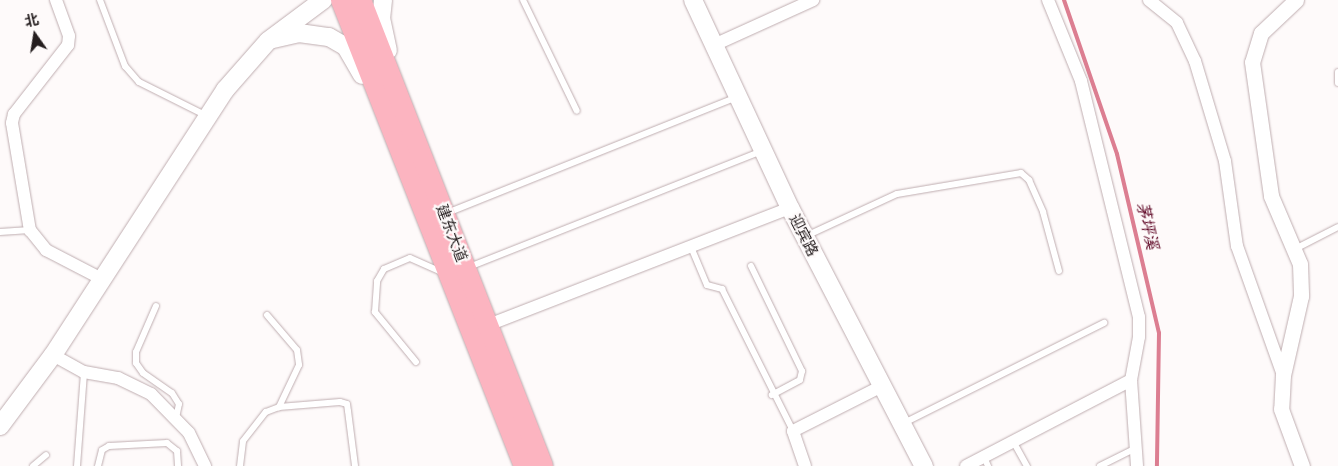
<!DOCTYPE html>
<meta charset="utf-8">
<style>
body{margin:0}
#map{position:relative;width:1338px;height:466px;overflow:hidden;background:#fefafa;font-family:Helvetica,"Noto Sans SC",sans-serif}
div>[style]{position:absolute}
.stream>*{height:4px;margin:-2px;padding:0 2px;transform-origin:2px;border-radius:2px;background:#dc7e91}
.roads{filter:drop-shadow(0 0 1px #bfadb0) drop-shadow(0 0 1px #bfadb0)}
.service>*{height:6px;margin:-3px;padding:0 3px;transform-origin:3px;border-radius:3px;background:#fff}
.minor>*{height:12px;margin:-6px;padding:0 6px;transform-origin:6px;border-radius:6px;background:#fff}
.tertiary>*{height:15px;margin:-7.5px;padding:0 7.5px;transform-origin:7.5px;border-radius:7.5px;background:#fff}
.secondary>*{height:18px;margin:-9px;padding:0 9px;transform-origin:9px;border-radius:9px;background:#fff}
.trunk>*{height:20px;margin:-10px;padding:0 10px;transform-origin:10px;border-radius:10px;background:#fcb4c0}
span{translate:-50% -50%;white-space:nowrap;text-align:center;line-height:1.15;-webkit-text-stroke:4.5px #fefafa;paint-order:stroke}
.street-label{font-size:15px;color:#251e1f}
.water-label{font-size:16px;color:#600927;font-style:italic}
.north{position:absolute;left:10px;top:10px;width:50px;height:50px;-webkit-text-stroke:4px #fefafa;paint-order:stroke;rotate:347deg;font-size:14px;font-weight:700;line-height:20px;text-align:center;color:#251e1f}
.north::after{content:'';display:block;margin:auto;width:18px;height:22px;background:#251e1f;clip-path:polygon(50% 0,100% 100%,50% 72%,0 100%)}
</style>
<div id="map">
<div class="stream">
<div style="left:1064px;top:0;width:163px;rotate:71deg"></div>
<div style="left:1117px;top:154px;width:184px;rotate:76.8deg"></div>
<div style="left:1159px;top:333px;width:133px;rotate:90.9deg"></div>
</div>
<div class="roads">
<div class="service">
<div style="left:100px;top:0;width:71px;rotate:69.3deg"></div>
<div style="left:125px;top:66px;width:21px;rotate:49deg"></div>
<div style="left:139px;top:82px;width:76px;rotate:26.6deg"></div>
<div style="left:523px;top:0;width:123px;rotate:64.1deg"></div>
<div style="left:1338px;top:72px;width:11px;rotate:90deg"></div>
<div style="left:447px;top:213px;width:312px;rotate:-21.8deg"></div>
<div style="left:0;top:232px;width:30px;rotate:-4deg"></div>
<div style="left:806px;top:236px;width:100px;rotate:-24.8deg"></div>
<div style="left:897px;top:194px;width:126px;rotate:-9.6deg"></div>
<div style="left:1021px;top:173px;width:11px;rotate:41deg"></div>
<div style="left:1029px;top:180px;width:35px;rotate:66deg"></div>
<div style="left:1043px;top:212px;width:61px;rotate:74.8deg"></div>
<div style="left:691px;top:247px;width:41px;rotate:67.2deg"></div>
<div style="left:707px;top:285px;width:16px;rotate:15deg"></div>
<div style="left:722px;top:289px;width:159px;rotate:63.4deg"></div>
<div style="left:1295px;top:249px;width:48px;rotate:-27.1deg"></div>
<div style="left:751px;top:266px;width:117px;rotate:64.1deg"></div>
<div style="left:802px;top:371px;width:9px;rotate:103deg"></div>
<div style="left:800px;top:380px;width:32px;rotate:152deg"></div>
<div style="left:469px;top:267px;width:315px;rotate:-21.6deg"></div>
<div style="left:156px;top:306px;width:50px;rotate:113.5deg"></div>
<div style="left:136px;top:352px;width:11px;rotate:90deg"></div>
<div style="left:136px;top:363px;width:12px;rotate:55deg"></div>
<div style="left:143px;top:373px;width:35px;rotate:35deg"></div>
<div style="left:172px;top:393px;width:13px;rotate:58deg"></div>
<div style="left:179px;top:404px;width:14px;rotate:102deg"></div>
<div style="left:267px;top:315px;width:46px;rotate:49.4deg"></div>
<div style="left:297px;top:350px;width:15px;rotate:82deg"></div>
<div style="left:299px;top:365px;width:47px;rotate:115.5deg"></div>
<div style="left:416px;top:362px;width:65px;rotate:-129.4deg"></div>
<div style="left:375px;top:312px;width:31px;rotate:-86deg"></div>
<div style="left:377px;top:281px;width:14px;rotate:-60deg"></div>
<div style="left:384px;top:269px;width:28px;rotate:-23deg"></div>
<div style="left:410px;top:258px;width:37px;rotate:24deg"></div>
<div style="left:904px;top:423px;width:224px;rotate:-26.6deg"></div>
<div style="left:1013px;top:441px;width:29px;rotate:61deg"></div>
<div style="left:984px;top:457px;width:10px;rotate:66deg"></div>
<div style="left:33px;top:466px;width:17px;rotate:-40deg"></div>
<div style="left:77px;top:466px;width:94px;rotate:-85.7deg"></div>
<div style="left:98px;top:466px;width:16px;rotate:-76deg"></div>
<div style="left:102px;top:450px;width:8px;rotate:-30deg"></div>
<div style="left:109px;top:446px;width:58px;rotate:-3deg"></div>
<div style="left:167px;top:443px;width:13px;rotate:39deg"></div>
<div style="left:177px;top:451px;width:15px;rotate:86deg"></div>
<div style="left:240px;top:466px;width:25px;rotate:-83deg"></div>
<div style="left:243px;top:441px;width:37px;rotate:-52deg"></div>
<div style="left:266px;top:412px;width:14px;rotate:-21deg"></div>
<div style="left:279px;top:407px;width:61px;rotate:-4.7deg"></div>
<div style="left:340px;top:402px;width:7px;rotate:16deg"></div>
<div style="left:347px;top:404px;width:7px;rotate:82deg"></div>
<div style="left:348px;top:411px;width:55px;rotate:82.7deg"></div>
<div style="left:1100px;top:466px;width:40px;rotate:-26.6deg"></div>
</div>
<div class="minor">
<div style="left:56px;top:0;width:38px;rotate:70deg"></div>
<div style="left:69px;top:36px;width:9px;rotate:96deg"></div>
<div style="left:68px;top:45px;width:88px;rotate:128deg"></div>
<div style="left:14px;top:114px;width:9px;rotate:103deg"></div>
<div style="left:12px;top:123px;width:109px;rotate:80.5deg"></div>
<div style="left:30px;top:230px;width:26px;rotate:51deg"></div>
<div style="left:46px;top:250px;width:63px;rotate:27.4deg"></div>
<div style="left:1048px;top:0;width:87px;rotate:67.8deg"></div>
<div style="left:1081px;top:81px;width:243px;rotate:76.2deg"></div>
<div style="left:1139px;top:317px;width:20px;rotate:90deg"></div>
<div style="left:1139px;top:337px;width:44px;rotate:100.5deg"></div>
<div style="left:1131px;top:380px;width:86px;rotate:86deg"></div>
<div style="left:1149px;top:0;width:36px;rotate:39deg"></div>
<div style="left:1177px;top:23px;width:42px;rotate:64.7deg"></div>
<div style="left:1195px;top:61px;width:104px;rotate:73.3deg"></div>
<div style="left:1225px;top:161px;width:86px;rotate:82deg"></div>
<div style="left:1237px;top:246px;width:137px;rotate:70.4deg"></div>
<div style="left:714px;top:45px;width:109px;rotate:-24.4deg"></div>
<div style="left:483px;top:327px;width:329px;rotate:-21.2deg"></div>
<div style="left:53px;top:355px;width:35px;rotate:29deg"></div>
<div style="left:84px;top:372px;width:35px;rotate:10deg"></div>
<div style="left:118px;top:378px;width:37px;rotate:26deg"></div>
<div style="left:151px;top:394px;width:54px;rotate:45.7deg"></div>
<div style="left:189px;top:433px;width:37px;rotate:64deg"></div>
<div style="left:805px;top:466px;width:37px;rotate:-109deg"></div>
<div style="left:793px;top:431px;width:100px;rotate:-26.8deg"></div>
<div style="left:966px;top:466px;width:186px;rotate:-27.5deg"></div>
</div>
<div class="tertiary">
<div style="left:1296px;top:0;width:48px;rotate:136.7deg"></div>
<div style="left:1261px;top:33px;width:30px;rotate:107deg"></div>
<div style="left:1252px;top:62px;width:135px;rotate:81.9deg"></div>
<div style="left:1271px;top:196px;width:74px;rotate:66.9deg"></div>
<div style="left:1300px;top:264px;width:32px;rotate:88deg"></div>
<div style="left:1301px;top:296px;width:81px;rotate:102.8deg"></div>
<div style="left:1283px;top:375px;width:34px;rotate:93deg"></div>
<div style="left:1281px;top:409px;width:61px;rotate:69.8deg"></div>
</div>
<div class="secondary">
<div style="left:383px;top:0;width:18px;rotate:96deg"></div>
<div style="left:381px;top:18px;width:33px;rotate:78deg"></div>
<div style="left:693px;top:0;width:230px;rotate:65deg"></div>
<div style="left:790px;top:208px;width:291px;rotate:62.6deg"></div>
<div style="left:273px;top:39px;width:27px;rotate:-13deg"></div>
<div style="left:299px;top:33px;width:30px;rotate:8deg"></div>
<div style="left:329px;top:37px;width:20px;rotate:30deg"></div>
<div style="left:346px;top:47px;width:32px;rotate:60deg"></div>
<div style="left:0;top:426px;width:89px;rotate:-53.3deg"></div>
<div style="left:53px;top:355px;width:316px;rotate:-57deg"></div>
<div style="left:225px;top:90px;width:65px;rotate:-48.7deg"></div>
<div style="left:268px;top:41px;width:69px;rotate:-36.7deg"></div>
</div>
<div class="trunk">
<div style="left:341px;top:0;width:501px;rotate:68.56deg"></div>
<div style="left:361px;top:0;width:500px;rotate:68.67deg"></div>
</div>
</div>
<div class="street-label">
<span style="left:452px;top:233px;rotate:69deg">建东大道</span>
<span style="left:804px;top:235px;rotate:63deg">迎宾路</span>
</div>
<div class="water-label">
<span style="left:1147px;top:226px;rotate:77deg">茅坪溪</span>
</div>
<div class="north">北</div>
</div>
